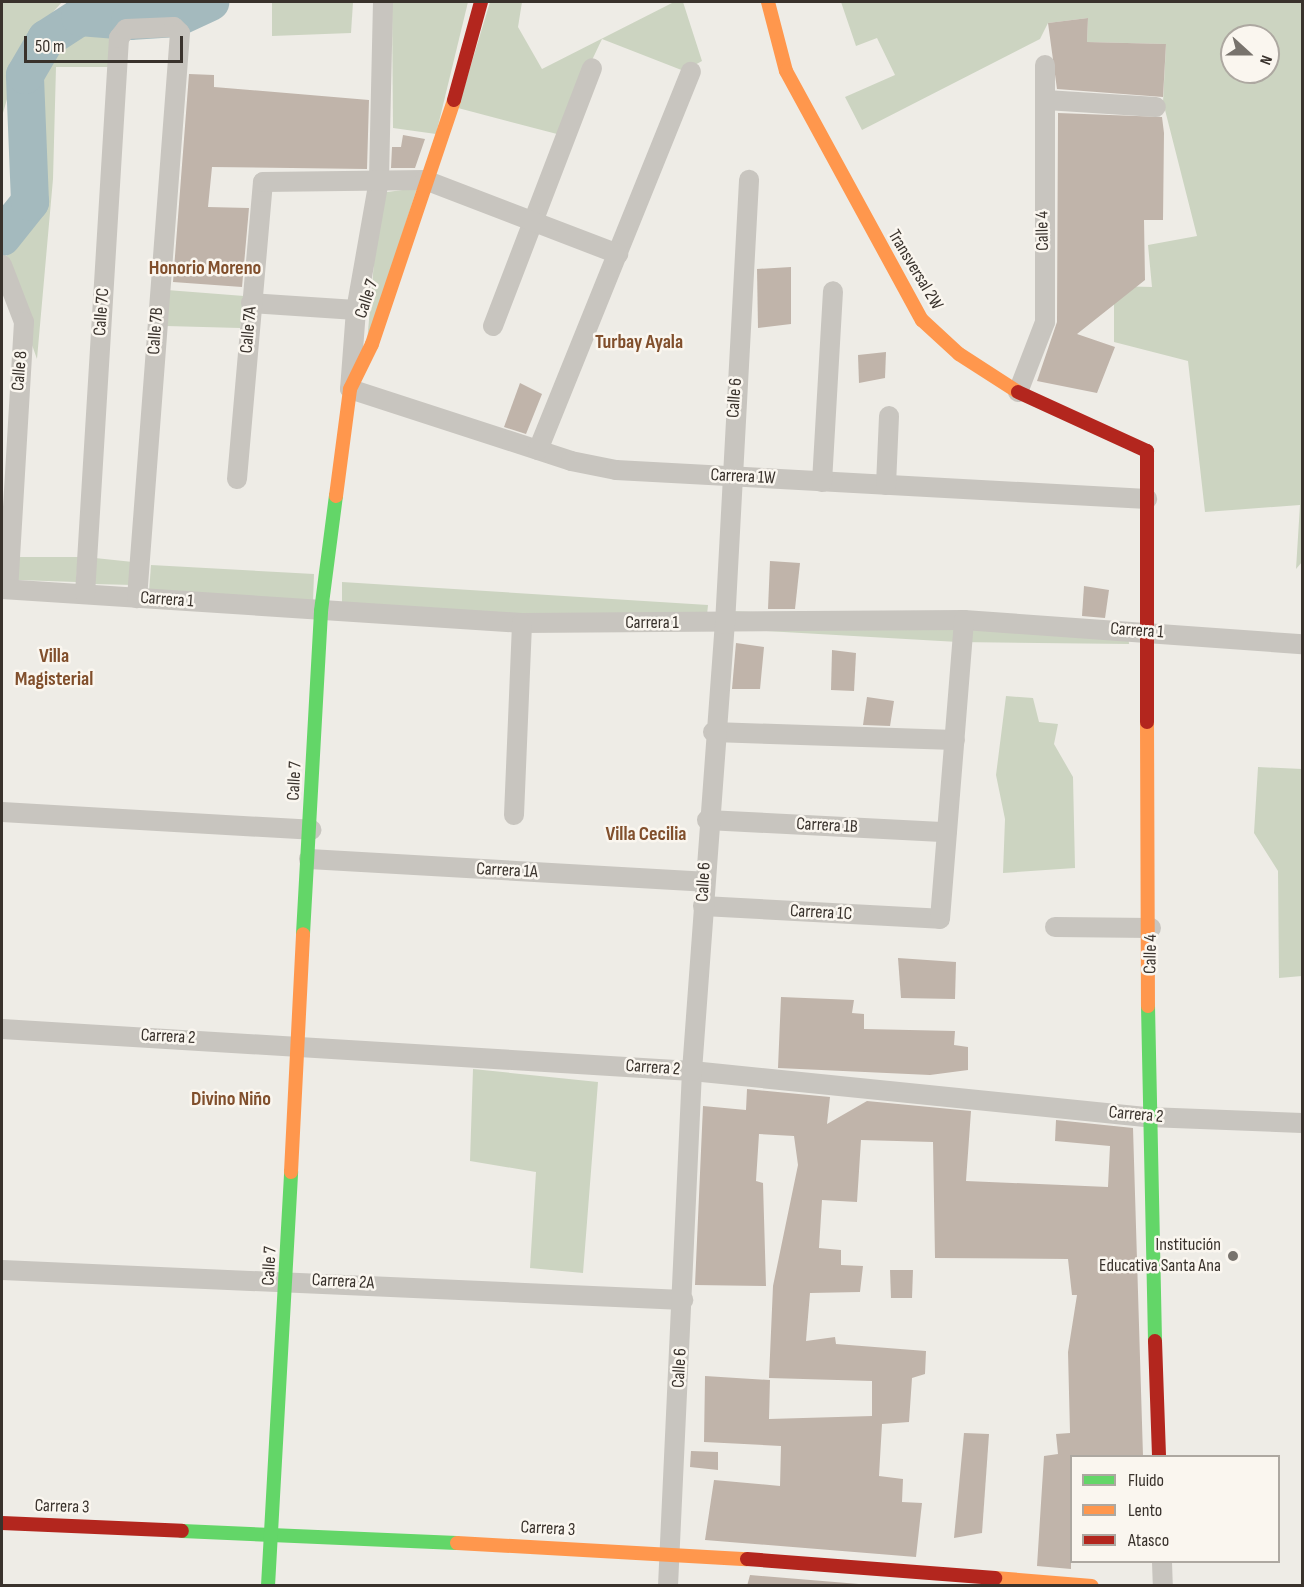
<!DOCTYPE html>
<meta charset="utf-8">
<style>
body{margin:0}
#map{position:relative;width:1304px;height:1587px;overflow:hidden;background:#eeece6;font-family:"Sofia Sans Condensed",sans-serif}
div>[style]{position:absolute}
.green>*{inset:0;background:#ccd4c1}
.river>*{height:38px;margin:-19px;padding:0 19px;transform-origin:19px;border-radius:19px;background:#a4babe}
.building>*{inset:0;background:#c0b4aa}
.street>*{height:20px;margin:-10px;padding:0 10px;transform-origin:10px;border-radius:10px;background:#c8c5bf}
.fast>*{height:14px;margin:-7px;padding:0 7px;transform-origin:7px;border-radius:7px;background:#63d668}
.slow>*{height:14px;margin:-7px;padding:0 7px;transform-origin:7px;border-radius:7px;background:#ff974d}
.jam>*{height:14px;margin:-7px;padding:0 7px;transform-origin:7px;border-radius:7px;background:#b3261e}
.dots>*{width:16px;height:16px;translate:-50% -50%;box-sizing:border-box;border:3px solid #faf6ef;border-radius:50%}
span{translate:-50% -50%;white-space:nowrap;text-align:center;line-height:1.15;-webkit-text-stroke:5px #faf6ef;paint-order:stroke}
.street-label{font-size:18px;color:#39322c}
.poi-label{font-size:18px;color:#39322c}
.right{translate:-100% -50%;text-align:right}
.neighbourhood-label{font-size:20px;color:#814f2c;font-weight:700}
.frame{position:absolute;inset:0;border:3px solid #39322c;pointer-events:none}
.legend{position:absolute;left:1070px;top:1455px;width:210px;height:108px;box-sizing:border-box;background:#faf6ef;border:2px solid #ada8a1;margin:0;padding:8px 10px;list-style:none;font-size:18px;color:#39322c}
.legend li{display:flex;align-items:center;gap:12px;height:30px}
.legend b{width:30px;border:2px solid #ada8a1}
.north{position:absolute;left:1220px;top:24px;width:60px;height:60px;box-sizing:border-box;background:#faf6ef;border:2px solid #ada8a1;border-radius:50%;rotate:111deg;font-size:16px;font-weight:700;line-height:24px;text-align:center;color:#39322c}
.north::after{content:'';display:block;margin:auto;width:21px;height:27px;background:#78736d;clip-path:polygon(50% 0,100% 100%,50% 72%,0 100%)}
.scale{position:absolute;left:24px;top:36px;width:159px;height:27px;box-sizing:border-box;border:3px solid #39322c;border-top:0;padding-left:8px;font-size:18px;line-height:21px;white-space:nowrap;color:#39322c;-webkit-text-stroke:4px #faf6ef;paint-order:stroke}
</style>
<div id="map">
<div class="green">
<div style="clip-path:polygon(2px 2px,62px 2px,22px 47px,3px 113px,2px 187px)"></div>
<div style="clip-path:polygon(272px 2px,353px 2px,351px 33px,272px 36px)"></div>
<div style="clip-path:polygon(392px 2px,468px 2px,436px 134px,393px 128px)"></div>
<div style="clip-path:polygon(490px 2px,522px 2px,518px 27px,542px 69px,674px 2px,683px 2px,702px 61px,684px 71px,602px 39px,557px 134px,458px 108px)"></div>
<div style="clip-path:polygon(evenodd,841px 2px,1302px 2px,1302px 562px,1296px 569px,1300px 505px,1205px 512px,1188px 361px,1114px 342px,1114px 286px,1152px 287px,1148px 245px,1197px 236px,1163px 102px,1166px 44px,1087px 42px,1088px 18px,1048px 23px,1040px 39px,862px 130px,845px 97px,895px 75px,877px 38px,856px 46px,841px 2px,1232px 36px,1268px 36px,1268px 72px,1232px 72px,1232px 36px)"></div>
<div style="clip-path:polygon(81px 23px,119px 31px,112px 67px,56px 67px,53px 179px,37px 359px,2px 261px,26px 233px,38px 204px,41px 170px,31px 95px,37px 68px,50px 48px)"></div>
<div style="clip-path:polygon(417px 188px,367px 343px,380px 193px)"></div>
<div style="clip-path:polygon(167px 290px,244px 296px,240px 328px,166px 326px)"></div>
<div style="clip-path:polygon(18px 557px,78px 557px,76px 582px,18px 580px)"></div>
<div style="clip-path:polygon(95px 558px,133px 562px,133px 585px,93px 584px)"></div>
<div style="clip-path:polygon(151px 565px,314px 574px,313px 601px,149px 592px)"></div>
<div style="clip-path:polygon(342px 582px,708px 605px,706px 625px,342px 604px)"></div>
<div style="clip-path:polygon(732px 611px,1128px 631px,1129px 644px,958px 642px,729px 629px)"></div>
<div style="clip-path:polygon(1006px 696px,1033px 698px,1039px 722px,1058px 724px,1054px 744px,1073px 777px,1075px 868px,1003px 873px,1005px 819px,996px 775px)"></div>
<div style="clip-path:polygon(1258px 767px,1302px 769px,1302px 976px,1279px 978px,1278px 871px,1254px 833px)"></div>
<div style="clip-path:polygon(473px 1069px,598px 1082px,583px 1273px,530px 1268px,536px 1172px,470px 1161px)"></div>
</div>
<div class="river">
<div style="left:2px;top:237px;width:45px;rotate:-51.3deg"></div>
<div style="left:30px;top:202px;width:127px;rotate:-92.3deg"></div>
<div style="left:25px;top:75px;width:42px;rotate:-59.7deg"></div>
<div style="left:46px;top:39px;width:40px;rotate:-32.9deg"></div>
<div style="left:80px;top:17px;width:50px;rotate:4.6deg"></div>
<div style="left:130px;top:21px;width:46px;rotate:-3.7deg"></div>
<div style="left:176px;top:18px;width:38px;rotate:-25deg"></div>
</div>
<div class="building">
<div style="clip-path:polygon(1088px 18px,1087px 42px,1166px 44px,1163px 97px,1057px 89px,1048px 23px)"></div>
<div style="clip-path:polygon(189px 74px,214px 75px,214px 87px,369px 100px,367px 169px,212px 167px,208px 207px,249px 208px,242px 287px,173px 282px)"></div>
<div style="clip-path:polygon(1058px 113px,1162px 117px,1164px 133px,1163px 220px,1144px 220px,1145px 280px,1077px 334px,1115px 347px,1097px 393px,1037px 381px,1057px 322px)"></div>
<div style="clip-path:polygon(403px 135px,425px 139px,415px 168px,391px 168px,392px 147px,401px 147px)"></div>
<div style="clip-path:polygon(791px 267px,791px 324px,758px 328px,757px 269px)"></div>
<div style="clip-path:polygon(886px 352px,885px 378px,859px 383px,858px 355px)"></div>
<div style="clip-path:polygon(520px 383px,542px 394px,526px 434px,504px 427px)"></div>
<div style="clip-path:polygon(770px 561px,800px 563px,795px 609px,768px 609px)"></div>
<div style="clip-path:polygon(1084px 586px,1109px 590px,1105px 618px,1082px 616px)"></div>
<div style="clip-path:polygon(736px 643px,764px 647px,760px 689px,732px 689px)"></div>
<div style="clip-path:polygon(832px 650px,856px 653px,854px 691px,831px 690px)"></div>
<div style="clip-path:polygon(867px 697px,894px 701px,890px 726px,863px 725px)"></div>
<div style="clip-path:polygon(898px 958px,956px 962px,955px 999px,901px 998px)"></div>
<div style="clip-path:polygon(781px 997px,854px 1000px,852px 1013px,864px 1014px,864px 1029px,955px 1031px,954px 1045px,968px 1047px,968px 1070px,930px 1075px,778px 1068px)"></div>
<div style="clip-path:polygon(747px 1089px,830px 1097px,827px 1124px,867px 1101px,971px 1111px,966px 1181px,1108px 1187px,1110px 1146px,1055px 1141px,1056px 1120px,1133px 1128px,1143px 1456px,1071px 1456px,1071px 1569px,1037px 1566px,1044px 1456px,1058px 1454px,1056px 1434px,1070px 1433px,1068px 1352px,1077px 1295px,1072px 1295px,1068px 1259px,935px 1258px,933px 1142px,861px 1140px,857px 1202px,822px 1200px,819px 1248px,841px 1250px,841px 1265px,863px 1266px,860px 1292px,810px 1293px,806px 1341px,835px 1337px,836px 1344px,926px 1351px,925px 1374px,912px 1378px,909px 1422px,882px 1424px,879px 1476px,903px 1479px,902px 1502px,922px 1503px,916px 1557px,705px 1540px,714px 1480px,780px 1486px,781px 1446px,704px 1442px,705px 1376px,770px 1380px,769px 1419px,872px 1416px,872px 1381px,769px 1378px,773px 1286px,798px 1165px,794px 1136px,759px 1134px,756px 1181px,763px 1183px,766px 1286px,695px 1285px,703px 1106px,746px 1110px)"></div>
<div style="clip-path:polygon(890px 1270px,913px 1270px,912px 1298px,891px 1298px)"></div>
<div style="clip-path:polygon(964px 1433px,989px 1434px,982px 1533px,954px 1538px)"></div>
<div style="clip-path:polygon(691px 1451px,718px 1452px,718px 1470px,690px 1467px)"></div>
<div style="clip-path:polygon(750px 1575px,883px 1586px,747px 1586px)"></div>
</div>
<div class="street">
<div style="left:383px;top:2px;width:178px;rotate:91.3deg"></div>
<div style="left:379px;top:180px;width:132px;rotate:100deg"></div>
<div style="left:356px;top:310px;width:79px;rotate:94.3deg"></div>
<div style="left:350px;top:389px;width:232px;rotate:18deg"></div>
<div style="left:571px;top:461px;width:46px;rotate:11.3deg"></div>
<div style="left:616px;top:470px;width:532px;rotate:3.13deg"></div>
<div style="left:1046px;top:100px;width:110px;rotate:3.6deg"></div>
<div style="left:2px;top:265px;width:61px;rotate:68.9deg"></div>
<div style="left:24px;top:322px;width:267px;rotate:93.4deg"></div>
<div style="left:251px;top:303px;width:105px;rotate:3.8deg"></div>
<div style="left:493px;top:326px;width:276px;rotate:-69deg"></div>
<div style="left:1018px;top:392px;width:75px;rotate:-68.9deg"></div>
<div style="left:1045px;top:322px;width:257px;rotate:-90deg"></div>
<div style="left:538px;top:450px;width:408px;rotate:-68deg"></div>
<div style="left:237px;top:479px;width:298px;rotate:-85deg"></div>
<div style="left:263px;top:182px;width:162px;rotate:-0.7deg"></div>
<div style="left:425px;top:180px;width:207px;rotate:21deg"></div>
<div style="left:822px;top:482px;width:191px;rotate:-86.7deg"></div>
<div style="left:886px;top:485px;width:69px;rotate:-87.5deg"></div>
<div style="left:2px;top:589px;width:521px;rotate:3.74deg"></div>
<div style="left:522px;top:623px;width:442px;rotate:-0.4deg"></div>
<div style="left:964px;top:620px;width:339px;rotate:4.1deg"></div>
<div style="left:85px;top:594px;width:557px;rotate:-86.5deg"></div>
<div style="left:119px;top:38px;width:11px;rotate:-52deg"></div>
<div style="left:126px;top:29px;width:48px;rotate:-2.4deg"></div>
<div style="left:174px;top:27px;width:8px;rotate:45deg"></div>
<div style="left:180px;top:33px;width:567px;rotate:94.35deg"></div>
<div style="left:713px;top:732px;width:242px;rotate:1.9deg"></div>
<div style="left:2px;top:812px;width:310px;rotate:3.3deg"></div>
<div style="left:514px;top:815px;width:192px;rotate:-87.6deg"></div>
<div style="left:707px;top:820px;width:240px;rotate:2.9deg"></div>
<div style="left:309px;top:859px;width:396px;rotate:3.3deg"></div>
<div style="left:703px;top:906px;width:237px;rotate:3.1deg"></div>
<div style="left:940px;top:919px;width:300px;rotate:-85.4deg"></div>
<div style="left:1055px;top:927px;width:96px;rotate:0.6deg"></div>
<div style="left:2px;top:1029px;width:691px;rotate:3.48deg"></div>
<div style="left:692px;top:1071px;width:458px;rotate:5.8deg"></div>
<div style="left:1148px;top:1117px;width:154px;rotate:2.2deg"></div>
<div style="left:2px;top:1270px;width:682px;rotate:2.52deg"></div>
<div style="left:1162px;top:1562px;width:24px;rotate:88deg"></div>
<div style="left:668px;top:1586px;width:516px;rotate:-87.33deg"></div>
<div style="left:692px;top:1071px;width:448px;rotate:-85.8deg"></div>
<div style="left:725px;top:624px;width:445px;rotate:-86.9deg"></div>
</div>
<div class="fast">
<div style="left:303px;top:934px;width:324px;rotate:-86.8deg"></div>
<div style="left:321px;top:611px;width:116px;rotate:-82.6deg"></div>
<div style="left:1148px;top:1006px;width:335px;rotate:88.8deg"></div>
<div style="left:182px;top:1531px;width:275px;rotate:2.5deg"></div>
<div style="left:268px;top:1586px;width:415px;rotate:-86.8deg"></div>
</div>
<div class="slow">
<div style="left:768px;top:2px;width:71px;rotate:75.4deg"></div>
<div style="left:786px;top:71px;width:284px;rotate:61.4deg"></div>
<div style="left:922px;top:320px;width:50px;rotate:42.6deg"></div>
<div style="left:959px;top:354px;width:70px;rotate:32.8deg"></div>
<div style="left:336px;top:496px;width:108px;rotate:-82.5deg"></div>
<div style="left:350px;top:389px;width:50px;rotate:-63.9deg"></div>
<div style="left:372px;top:344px;width:257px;rotate:-71.4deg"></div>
<div style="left:1147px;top:722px;width:284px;rotate:89.8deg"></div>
<div style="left:291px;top:1172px;width:238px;rotate:-87.1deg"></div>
<div style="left:457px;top:1543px;width:290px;rotate:3.2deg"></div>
<div style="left:995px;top:1578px;width:97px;rotate:4.7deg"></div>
</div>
<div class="jam">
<div style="left:454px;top:100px;width:102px;rotate:-74.6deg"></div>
<div style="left:1018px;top:392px;width:142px;rotate:24.6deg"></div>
<div style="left:1147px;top:451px;width:271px;rotate:90deg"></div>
<div style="left:1155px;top:1341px;width:115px;rotate:88deg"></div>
<div style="left:2px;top:1523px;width:180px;rotate:2.5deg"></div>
<div style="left:747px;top:1559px;width:249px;rotate:4.4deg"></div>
</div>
<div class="dots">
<div style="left:1233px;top:1256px;background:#78736d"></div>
</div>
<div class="street-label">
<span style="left:1043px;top:231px;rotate:-91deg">Calle 4</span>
<span style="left:915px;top:270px;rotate:59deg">Transversal 2W</span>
<span style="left:367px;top:299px;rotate:-72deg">Calle 7</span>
<span style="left:102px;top:312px;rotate:-86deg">Calle 7C</span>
<span style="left:249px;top:330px;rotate:-85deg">Calle 7A</span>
<span style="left:156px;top:331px;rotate:-86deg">Calle 7B</span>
<span style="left:20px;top:371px;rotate:-85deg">Calle 8</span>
<span style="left:735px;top:398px;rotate:-86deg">Calle 6</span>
<span style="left:743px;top:477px;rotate:3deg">Carrera 1W</span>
<span style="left:167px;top:600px;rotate:4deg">Carrera 1</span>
<span style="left:652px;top:623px">Carrera 1</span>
<span style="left:1137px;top:631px;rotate:4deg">Carrera 1</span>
<span style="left:295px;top:781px;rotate:-87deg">Calle 7</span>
<span style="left:827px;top:826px;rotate:3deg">Carrera 1B</span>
<span style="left:507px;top:871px;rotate:3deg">Carrera 1A</span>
<span style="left:704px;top:882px;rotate:-87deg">Calle 6</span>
<span style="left:821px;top:913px;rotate:3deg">Carrera 1C</span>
<span style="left:1151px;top:954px;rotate:-89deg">Calle 4</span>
<span style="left:168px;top:1037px;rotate:3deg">Carrera 2</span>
<span style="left:653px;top:1068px;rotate:4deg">Carrera 2</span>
<span style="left:1136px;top:1115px;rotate:5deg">Carrera 2</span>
<span style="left:270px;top:1266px;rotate:-87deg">Calle 7</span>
<span style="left:343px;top:1282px;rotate:3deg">Carrera 2A</span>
<span style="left:680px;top:1368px;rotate:-87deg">Calle 6</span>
<span style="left:62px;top:1507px;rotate:2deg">Carrera 3</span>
<span style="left:548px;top:1529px;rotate:3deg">Carrera 3</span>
</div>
<div class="poi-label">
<span class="right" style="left:1221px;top:1256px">Institución<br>Educativa Santa Ana</span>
</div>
<div class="neighbourhood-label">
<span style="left:205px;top:268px">Honorio Moreno</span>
<span style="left:639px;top:342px">Turbay Ayala</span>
<span style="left:54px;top:668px">Villa<br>Magisterial</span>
<span style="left:646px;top:834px">Villa Cecilia</span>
<span style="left:231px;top:1099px">Divino Niño</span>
</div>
<div class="frame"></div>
<ul class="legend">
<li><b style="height:8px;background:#63d668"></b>Fluido</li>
<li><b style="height:8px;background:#ff974d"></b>Lento</li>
<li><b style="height:8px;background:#b3261e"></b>Atasco</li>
</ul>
<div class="north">N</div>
<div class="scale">50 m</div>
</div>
